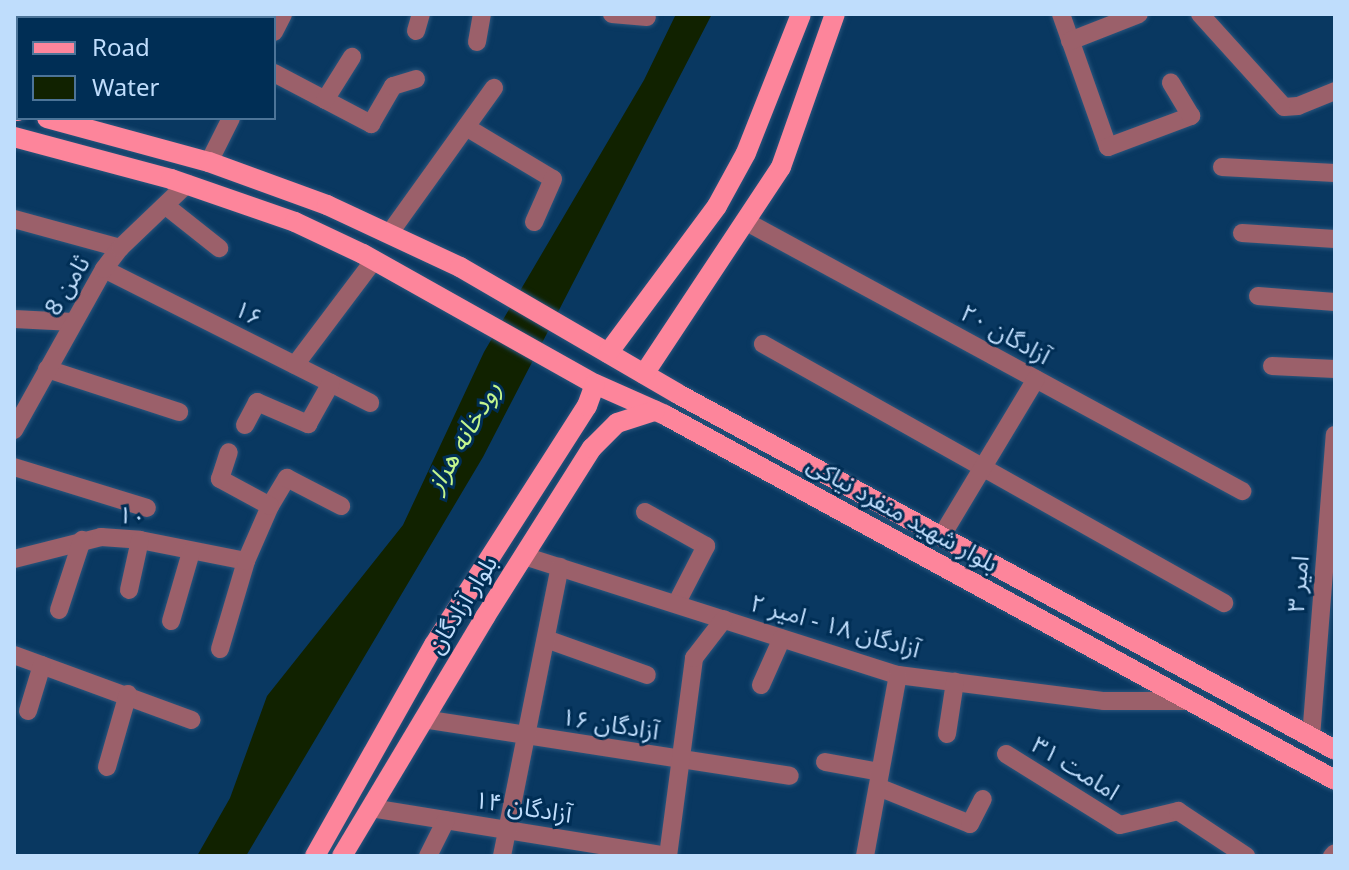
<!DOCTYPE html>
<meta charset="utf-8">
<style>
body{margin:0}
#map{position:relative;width:1349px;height:870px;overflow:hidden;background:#093861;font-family:Georgia,"Noto Sans Arabic",serif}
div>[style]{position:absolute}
.water>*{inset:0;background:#120}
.roads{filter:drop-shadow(0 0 2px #2a567d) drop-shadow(0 0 2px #2a567d)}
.minor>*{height:18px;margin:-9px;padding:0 9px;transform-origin:9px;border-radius:9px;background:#9b606a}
.major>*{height:20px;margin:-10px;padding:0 10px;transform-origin:10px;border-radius:10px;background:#fd859b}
span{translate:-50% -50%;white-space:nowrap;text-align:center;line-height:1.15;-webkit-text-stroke:6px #002e55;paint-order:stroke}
.street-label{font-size:24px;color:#bfddfc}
.water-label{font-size:26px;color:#c3f58d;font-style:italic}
.frame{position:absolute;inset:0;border:16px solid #bfddfc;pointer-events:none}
.legend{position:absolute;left:16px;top:16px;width:260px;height:104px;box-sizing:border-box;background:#002e55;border:2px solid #4c7498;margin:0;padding:10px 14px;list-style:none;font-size:24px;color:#bfddfc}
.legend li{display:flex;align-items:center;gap:16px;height:40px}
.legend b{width:40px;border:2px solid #4c7498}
</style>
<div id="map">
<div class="water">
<div style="clip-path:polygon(676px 14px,712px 14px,483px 457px,246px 856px,197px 856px,230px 798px,267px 696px,403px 525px,484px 352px,644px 80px)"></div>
</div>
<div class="roads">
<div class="minor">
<div style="left:186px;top:14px;width:29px;rotate:8deg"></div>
<div style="left:612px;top:14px;width:35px;rotate:5deg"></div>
<div style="left:1061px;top:14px;width:141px;rotate:70.5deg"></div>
<div style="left:1108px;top:147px;width:89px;rotate:-20.5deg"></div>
<div style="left:1191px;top:116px;width:39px;rotate:-121deg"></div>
<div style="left:1200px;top:14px;width:125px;rotate:47.9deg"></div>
<div style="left:1284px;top:107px;width:14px;rotate:-4deg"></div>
<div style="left:1298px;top:106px;width:40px;rotate:-22deg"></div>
<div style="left:416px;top:31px;width:18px;rotate:-74deg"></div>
<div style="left:274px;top:32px;width:20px;rotate:-63deg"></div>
<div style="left:1070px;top:41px;width:74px;rotate:-21.4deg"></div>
<div style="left:477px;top:42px;width:28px;rotate:-80deg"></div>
<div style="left:274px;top:73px;width:110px;rotate:27.7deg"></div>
<div style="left:371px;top:124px;width:44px;rotate:-59.9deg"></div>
<div style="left:393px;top:86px;width:24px;rotate:-17deg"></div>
<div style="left:325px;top:100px;width:51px;rotate:-57.9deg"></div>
<div style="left:466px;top:127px;width:101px;rotate:30.9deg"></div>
<div style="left:553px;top:179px;width:47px;rotate:113.8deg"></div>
<div style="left:209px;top:162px;width:49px;rotate:-63.4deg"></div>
<div style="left:1222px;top:167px;width:113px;rotate:3deg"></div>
<div style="left:166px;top:206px;width:68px;rotate:38.4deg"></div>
<div style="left:14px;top:219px;width:110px;rotate:15.3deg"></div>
<div style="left:745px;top:221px;width:566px;rotate:28.51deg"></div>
<div style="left:1242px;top:233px;width:93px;rotate:3.7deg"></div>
<div style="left:389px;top:234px;width:180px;rotate:-54.3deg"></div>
<div style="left:104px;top:269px;width:298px;rotate:26.7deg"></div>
<div style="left:1258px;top:296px;width:77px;rotate:4.5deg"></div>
<div style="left:14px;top:319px;width:59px;rotate:2.9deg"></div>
<div style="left:763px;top:344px;width:529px;rotate:29.33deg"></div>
<div style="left:295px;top:365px;width:131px;rotate:-53deg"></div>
<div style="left:1272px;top:366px;width:63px;rotate:2.7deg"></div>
<div style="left:47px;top:369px;width:139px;rotate:18deg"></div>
<div style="left:245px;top:425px;width:26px;rotate:-62deg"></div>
<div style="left:257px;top:402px;width:56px;rotate:23.3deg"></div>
<div style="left:308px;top:424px;width:47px;rotate:-60.7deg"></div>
<div style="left:14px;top:430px;width:184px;rotate:-60.8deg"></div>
<div style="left:104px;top:269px;width:26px;rotate:-53deg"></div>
<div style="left:120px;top:248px;width:93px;rotate:-43.7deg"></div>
<div style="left:14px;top:467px;width:139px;rotate:17.1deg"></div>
<div style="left:270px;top:506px;width:33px;rotate:-59deg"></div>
<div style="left:287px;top:478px;width:61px;rotate:27.4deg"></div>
<div style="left:645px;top:512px;width:70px;rotate:29.1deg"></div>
<div style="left:706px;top:546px;width:65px;rotate:117.3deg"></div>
<div style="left:941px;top:537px;width:184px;rotate:-59deg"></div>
<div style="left:524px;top:556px;width:392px;rotate:17.7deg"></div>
<div style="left:898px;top:675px;width:208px;rotate:7.2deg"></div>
<div style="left:1104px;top:701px;width:87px"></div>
<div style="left:14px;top:559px;width:90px;rotate:-14.2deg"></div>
<div style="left:101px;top:537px;width:39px;rotate:4deg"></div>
<div style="left:140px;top:540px;width:108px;rotate:11.2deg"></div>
<div style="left:129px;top:590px;width:51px;rotate:-77.6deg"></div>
<div style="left:59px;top:610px;width:74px;rotate:-71.8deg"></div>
<div style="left:171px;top:621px;width:72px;rotate:-73.8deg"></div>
<div style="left:546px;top:639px;width:107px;rotate:19.6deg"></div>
<div style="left:220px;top:649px;width:92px;rotate:-73.5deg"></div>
<div style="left:246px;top:561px;width:60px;rotate:-66.4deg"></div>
<div style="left:270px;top:506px;width:57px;rotate:-151.6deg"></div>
<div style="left:220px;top:479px;width:28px;rotate:-72deg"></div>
<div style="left:14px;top:655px;width:189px;rotate:20.1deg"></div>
<div style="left:761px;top:685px;width:51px;rotate:-65.9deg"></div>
<div style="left:28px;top:711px;width:48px;rotate:-73.1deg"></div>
<div style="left:423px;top:719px;width:371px;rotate:8.8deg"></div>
<div style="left:947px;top:734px;width:53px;rotate:-81.3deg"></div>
<div style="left:1311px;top:737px;width:303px;rotate:-85.5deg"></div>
<div style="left:1006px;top:754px;width:134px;rotate:31.9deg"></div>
<div style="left:1120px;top:825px;width:60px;rotate:-13.6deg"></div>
<div style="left:1178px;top:811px;width:82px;rotate:33.5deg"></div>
<div style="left:825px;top:762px;width:56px;rotate:10.3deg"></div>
<div style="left:107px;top:767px;width:76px;rotate:-74deg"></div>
<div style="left:878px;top:787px;width:99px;rotate:21.9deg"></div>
<div style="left:970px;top:824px;width:28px;rotate:-63deg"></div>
<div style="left:371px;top:808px;width:300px;rotate:9.2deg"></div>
<div style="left:428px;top:856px;width:40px;rotate:-63.4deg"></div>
<div style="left:502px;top:856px;width:295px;rotate:-78.7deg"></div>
<div style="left:668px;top:856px;width:200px;rotate:-82.5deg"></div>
<div style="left:694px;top:658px;width:49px;rotate:-52.4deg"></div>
<div style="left:865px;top:856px;width:184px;rotate:-79.7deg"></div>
<div style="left:1332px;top:856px;width:4px;rotate:-45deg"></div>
</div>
<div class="major">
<div style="left:14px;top:110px;width:4px;rotate:14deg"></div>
<div style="left:47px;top:118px;width:168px;rotate:15.2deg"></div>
<div style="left:209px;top:162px;width:126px;rotate:20deg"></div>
<div style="left:327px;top:205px;width:147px;rotate:25deg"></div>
<div style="left:460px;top:267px;width:252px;rotate:30.2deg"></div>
<div style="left:678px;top:394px;width:747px;rotate:28.45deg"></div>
<div style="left:14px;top:137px;width:163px;rotate:15deg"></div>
<div style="left:171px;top:179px;width:131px;rotate:19.1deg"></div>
<div style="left:295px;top:222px;width:75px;rotate:25.2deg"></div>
<div style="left:363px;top:254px;width:266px;rotate:29.3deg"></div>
<div style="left:595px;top:384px;width:77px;rotate:23.9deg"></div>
<div style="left:665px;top:415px;width:763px;rotate:28.58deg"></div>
<div style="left:608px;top:353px;width:183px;rotate:-53.4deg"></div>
<div style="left:717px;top:206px;width:60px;rotate:-61.3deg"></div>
<div style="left:746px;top:153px;width:149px;rotate:-68.4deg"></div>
<div style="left:644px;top:374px;width:248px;rotate:-56.5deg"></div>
<div style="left:781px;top:167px;width:162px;rotate:-70.6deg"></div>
<div style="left:315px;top:856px;width:242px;rotate:-60.6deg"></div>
<div style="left:434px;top:645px;width:284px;rotate:-57.4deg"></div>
<div style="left:587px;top:406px;width:23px;rotate:-70deg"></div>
<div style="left:342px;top:856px;width:279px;rotate:-59.1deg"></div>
<div style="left:485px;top:617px;width:200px;rotate:-57.7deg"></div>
<div style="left:592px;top:448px;width:35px;rotate:-45deg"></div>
<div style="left:617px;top:423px;width:40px;rotate:-18deg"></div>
</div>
</div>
<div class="street-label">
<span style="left:68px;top:286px;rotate:-59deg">ثامن 8</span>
<span style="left:248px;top:314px;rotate:27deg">۱۶</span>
<span style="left:1005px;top:335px;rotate:29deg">آزادگان ۲۰</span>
<span style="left:902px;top:515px;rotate:29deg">بلوار شهید منفرد نیاکی</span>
<span style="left:132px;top:517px;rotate:7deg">۱۰</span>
<span style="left:1299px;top:584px;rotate:-85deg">امیر ۳</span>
<span style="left:463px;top:605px;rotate:-58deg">بلوار آزادگان</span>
<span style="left:835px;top:627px;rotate:16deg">آزادگان ۱۸ - امیر ۲</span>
<span style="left:610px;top:725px;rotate:9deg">آزادگان ۱۶</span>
<span style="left:1075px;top:769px;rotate:32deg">امامت ۳۱</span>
<span style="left:523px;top:808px;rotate:9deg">آزادگان ۱۴</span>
</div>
<div class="water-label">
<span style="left:464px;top:437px;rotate:-60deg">رودخانه هراز</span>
</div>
<div class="frame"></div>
<ul class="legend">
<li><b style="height:10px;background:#fd859b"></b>Road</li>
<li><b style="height:22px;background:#120"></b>Water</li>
</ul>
</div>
